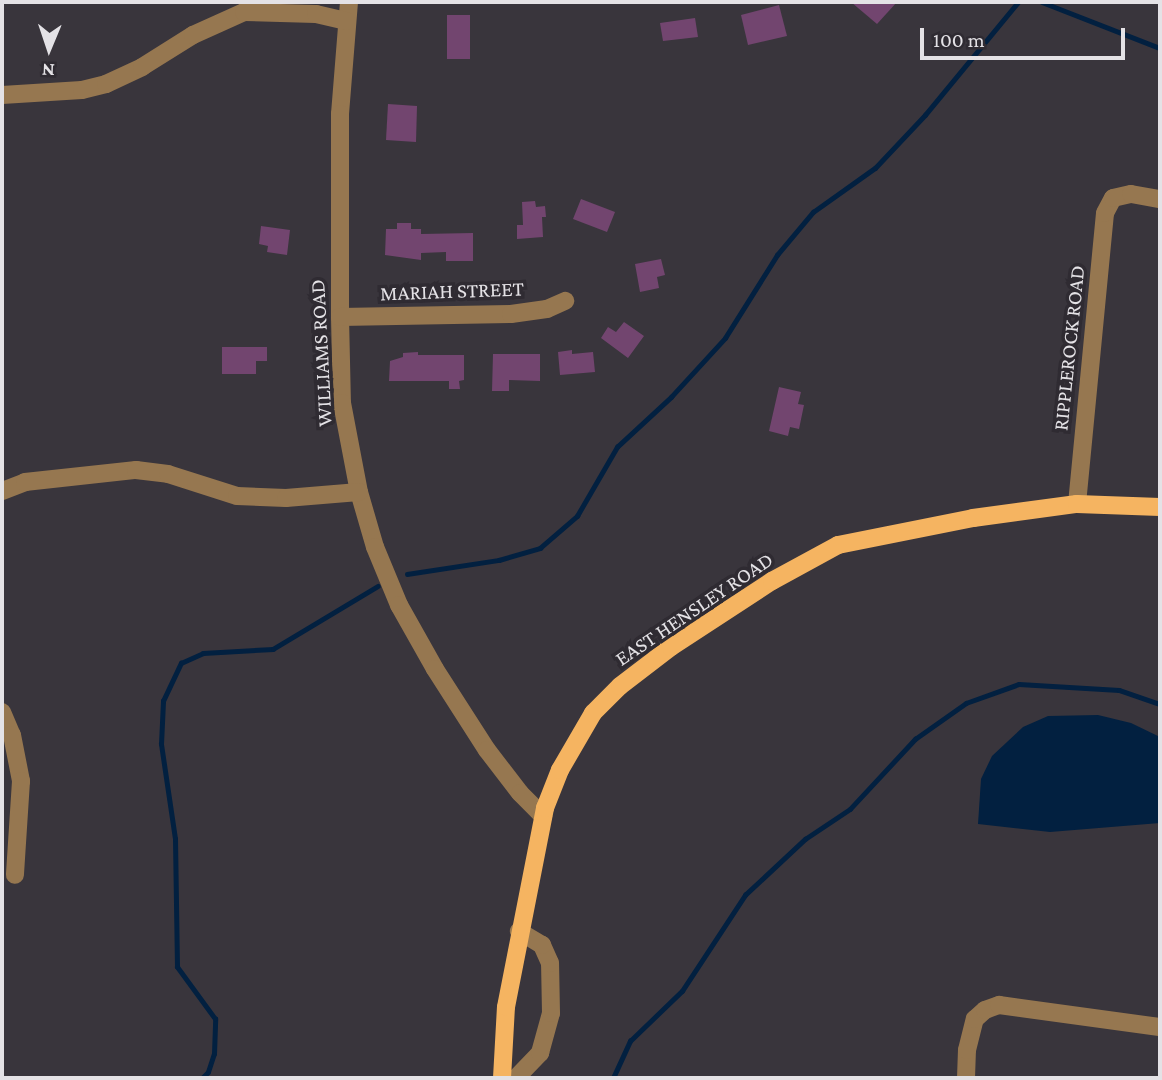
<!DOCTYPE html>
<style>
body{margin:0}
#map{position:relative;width:1162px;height:1080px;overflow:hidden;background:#39353c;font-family:"Crimson Pro",serif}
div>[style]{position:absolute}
.water>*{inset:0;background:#022040}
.stream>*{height:4.5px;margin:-2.25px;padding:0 2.25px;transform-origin:2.25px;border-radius:2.25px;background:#022040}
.building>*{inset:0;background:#72456f}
.minor>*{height:18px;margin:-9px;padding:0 9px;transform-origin:9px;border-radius:9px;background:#967750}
.major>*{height:18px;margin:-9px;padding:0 9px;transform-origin:9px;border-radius:9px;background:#f5b461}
span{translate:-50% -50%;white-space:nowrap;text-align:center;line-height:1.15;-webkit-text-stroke:7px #2f2b32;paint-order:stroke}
.street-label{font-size:21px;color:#e4e2e6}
.frame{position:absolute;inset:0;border:4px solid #e4e2e6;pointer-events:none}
.north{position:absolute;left:14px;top:14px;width:70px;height:70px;-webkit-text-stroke:5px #2f2b32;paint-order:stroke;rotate:182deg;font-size:19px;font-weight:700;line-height:28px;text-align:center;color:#e4e2e6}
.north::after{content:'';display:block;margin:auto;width:24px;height:32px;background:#e4e2e6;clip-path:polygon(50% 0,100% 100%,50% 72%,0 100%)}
.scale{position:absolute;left:920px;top:28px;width:205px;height:32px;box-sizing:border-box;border:4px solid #e4e2e6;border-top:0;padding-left:9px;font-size:21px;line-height:24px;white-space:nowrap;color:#e4e2e6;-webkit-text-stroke:5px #2f2b32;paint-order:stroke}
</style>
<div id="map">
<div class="water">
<div style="clip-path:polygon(1098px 715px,1131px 723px,1160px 737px,1160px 823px,1050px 832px,978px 824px,981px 779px,992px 756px,1023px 727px,1048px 716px)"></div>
</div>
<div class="stream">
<div style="left:1042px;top:2px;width:127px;rotate:21.3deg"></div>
<div style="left:407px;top:574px;width:93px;rotate:-8.7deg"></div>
<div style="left:499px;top:560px;width:43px;rotate:-16.3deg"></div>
<div style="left:540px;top:548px;width:49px;rotate:-40.9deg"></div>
<div style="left:577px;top:516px;width:80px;rotate:-59.9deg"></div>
<div style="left:617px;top:447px;width:74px;rotate:-42.8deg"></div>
<div style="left:671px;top:397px;width:80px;rotate:-47.5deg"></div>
<div style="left:725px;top:338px;width:98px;rotate:-57.9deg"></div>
<div style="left:777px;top:255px;width:56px;rotate:-50.1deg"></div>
<div style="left:813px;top:212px;width:76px;rotate:-35.4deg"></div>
<div style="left:875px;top:168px;width:73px;rotate:-46.7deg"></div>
<div style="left:925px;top:115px;width:146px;rotate:-50.5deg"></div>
<div style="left:202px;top:1078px;width:8px;rotate:-45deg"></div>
<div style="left:208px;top:1072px;width:19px;rotate:-72deg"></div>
<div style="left:214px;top:1054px;width:35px;rotate:-88deg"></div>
<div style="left:215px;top:1019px;width:64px;rotate:-126.2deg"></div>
<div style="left:177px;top:967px;width:128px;rotate:-90.9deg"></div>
<div style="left:175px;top:839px;width:96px;rotate:-98.4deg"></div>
<div style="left:161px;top:744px;width:43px;rotate:-87.3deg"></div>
<div style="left:163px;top:701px;width:42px;rotate:-64.7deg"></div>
<div style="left:181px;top:663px;width:24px;rotate:-24deg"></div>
<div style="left:203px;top:653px;width:70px;rotate:-3.3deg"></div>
<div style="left:273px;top:649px;width:122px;rotate:-31deg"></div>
<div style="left:613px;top:1078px;width:41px;rotate:-65.3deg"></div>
<div style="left:630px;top:1041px;width:72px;rotate:-43.9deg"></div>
<div style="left:682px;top:991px;width:115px;rotate:-56.7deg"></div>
<div style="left:745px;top:895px;width:82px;rotate:-43deg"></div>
<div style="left:805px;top:839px;width:54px;rotate:-33.7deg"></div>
<div style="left:850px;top:809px;width:96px;rotate:-47.1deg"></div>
<div style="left:915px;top:739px;width:62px;rotate:-35.2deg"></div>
<div style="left:966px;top:703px;width:56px;rotate:-19.7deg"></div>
<div style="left:1019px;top:684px;width:100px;rotate:3.4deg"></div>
<div style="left:1119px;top:690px;width:43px;rotate:18.9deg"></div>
</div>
<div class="building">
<div style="clip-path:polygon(851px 2px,897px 2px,877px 24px)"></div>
<div style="clip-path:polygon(779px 5px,787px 36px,748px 45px,741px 15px)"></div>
<div style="clip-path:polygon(447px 15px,470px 15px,470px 59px,447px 59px)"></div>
<div style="clip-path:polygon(695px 18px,698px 37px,663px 41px,660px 23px)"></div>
<div style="clip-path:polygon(388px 104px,417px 106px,416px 142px,386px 140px)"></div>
<div style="clip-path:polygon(581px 199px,615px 212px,607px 232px,573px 219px)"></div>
<div style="clip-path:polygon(535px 201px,536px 207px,545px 206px,546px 217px,542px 217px,543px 237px,517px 239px,517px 225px,523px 225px,522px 202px)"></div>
<div style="clip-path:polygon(397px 223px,411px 223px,411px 229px,421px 229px,421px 234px,473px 233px,473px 261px,446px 261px,446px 252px,421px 253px,421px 260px,385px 255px,386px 229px,397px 229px)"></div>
<div style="clip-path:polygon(261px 226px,290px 230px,287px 255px,267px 252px,268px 246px,259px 244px)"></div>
<div style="clip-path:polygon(661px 259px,665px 275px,657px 277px,659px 288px,640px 292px,635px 264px)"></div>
<div style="clip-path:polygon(624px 322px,644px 336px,628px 358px,601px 338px,608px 327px,616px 332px)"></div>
<div style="clip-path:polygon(222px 347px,267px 347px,267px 361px,256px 361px,256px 374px,222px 374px)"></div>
<div style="clip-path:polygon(572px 350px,572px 354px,593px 352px,595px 372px,560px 375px,558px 352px)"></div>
<div style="clip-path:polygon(418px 352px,418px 355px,464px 355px,464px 380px,459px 381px,460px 389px,449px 389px,449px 381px,389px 381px,390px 361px,403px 357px,403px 353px)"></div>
<div style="clip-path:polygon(493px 354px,540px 354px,540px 381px,509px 380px,509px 391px,492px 391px)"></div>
<div style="clip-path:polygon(779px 387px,801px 392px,798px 404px,804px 405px,799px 429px,790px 427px,788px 436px,769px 431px)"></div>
</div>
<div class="minor">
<div style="left:349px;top:2px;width:112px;rotate:94.6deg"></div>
<div style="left:340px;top:114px;width:203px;rotate:90deg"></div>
<div style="left:340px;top:317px;width:86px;rotate:88.7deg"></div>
<div style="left:342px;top:403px;width:91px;rotate:79.2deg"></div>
<div style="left:359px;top:492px;width:57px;rotate:73.8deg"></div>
<div style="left:375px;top:547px;width:63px;rotate:67.5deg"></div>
<div style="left:399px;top:605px;width:73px;rotate:60.6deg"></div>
<div style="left:435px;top:669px;width:96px;rotate:57.3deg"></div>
<div style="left:487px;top:750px;width:54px;rotate:52.5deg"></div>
<div style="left:520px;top:793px;width:33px;rotate:45deg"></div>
<div style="left:2px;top:95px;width:80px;rotate:-3.6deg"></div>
<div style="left:82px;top:90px;width:25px;rotate:-14deg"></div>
<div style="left:106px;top:84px;width:40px;rotate:-25deg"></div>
<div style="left:142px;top:67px;width:60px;rotate:-32.1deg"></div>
<div style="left:193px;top:35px;width:56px;rotate:-24.3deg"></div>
<div style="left:244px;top:12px;width:72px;rotate:1.6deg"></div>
<div style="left:316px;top:14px;width:31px;rotate:13deg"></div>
<div style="left:340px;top:317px;width:171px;rotate:-1deg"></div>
<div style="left:511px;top:314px;width:36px;rotate:-8deg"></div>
<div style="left:547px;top:309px;width:20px;rotate:-24deg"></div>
<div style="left:2px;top:491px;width:25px;rotate:-21deg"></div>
<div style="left:25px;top:482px;width:112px;rotate:-6.2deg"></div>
<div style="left:136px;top:470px;width:32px;rotate:7deg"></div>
<div style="left:168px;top:474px;width:72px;rotate:17.7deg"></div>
<div style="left:237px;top:496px;width:49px;rotate:2.3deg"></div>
<div style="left:286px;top:498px;width:73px;rotate:-4.7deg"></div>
<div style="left:1077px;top:504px;width:292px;rotate:-84.5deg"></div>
<div style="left:1105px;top:213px;width:17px;rotate:-62deg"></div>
<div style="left:1113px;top:198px;width:18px;rotate:-13deg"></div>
<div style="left:1131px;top:194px;width:29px;rotate:10deg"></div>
<div style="left:2px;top:712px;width:25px;rotate:67deg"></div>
<div style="left:12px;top:735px;width:47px;rotate:78.9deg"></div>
<div style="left:21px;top:781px;width:94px;rotate:93.7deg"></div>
<div style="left:516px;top:1078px;width:35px;rotate:-46deg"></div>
<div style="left:540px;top:1053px;width:41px;rotate:-74.6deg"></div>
<div style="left:551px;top:1013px;width:50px;rotate:-91.1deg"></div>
<div style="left:550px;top:963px;width:20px;rotate:-114deg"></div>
<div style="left:542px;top:945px;width:27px;rotate:-149deg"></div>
<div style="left:966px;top:1078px;width:28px;rotate:-88deg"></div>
<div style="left:967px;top:1050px;width:32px;rotate:-76deg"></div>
<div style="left:975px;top:1019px;width:13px;rotate:-42deg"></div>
<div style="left:985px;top:1010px;width:15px;rotate:-20deg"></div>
<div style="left:999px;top:1005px;width:162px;rotate:7.8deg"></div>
</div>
<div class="major">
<div style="left:502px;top:1078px;width:71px;rotate:-86.8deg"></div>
<div style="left:506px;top:1007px;width:203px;rotate:-78.9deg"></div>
<div style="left:545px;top:808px;width:41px;rotate:-68.5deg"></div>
<div style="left:560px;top:770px;width:66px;rotate:-59.9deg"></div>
<div style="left:593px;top:713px;width:38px;rotate:-45deg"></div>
<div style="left:620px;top:686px;width:64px;rotate:-37.4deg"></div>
<div style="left:671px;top:647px;width:121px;rotate:-33.2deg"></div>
<div style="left:772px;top:581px;width:75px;rotate:-28.6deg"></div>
<div style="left:838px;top:545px;width:138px;rotate:-11.3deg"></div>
<div style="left:973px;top:518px;width:105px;rotate:-7.7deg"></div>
<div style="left:1077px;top:504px;width:83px;rotate:2.1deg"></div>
</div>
<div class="street-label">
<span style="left:452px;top:291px;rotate:-2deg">MARIAH STREET</span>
<span style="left:1069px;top:348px;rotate:-84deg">RIPPLEROCK ROAD</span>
<span style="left:321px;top:353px;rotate:-93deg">WILLIAMS ROAD</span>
<span style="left:694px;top:609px;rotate:-34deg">EAST HENSLEY ROAD</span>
</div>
<div class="frame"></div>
<div class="north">N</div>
<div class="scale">100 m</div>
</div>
